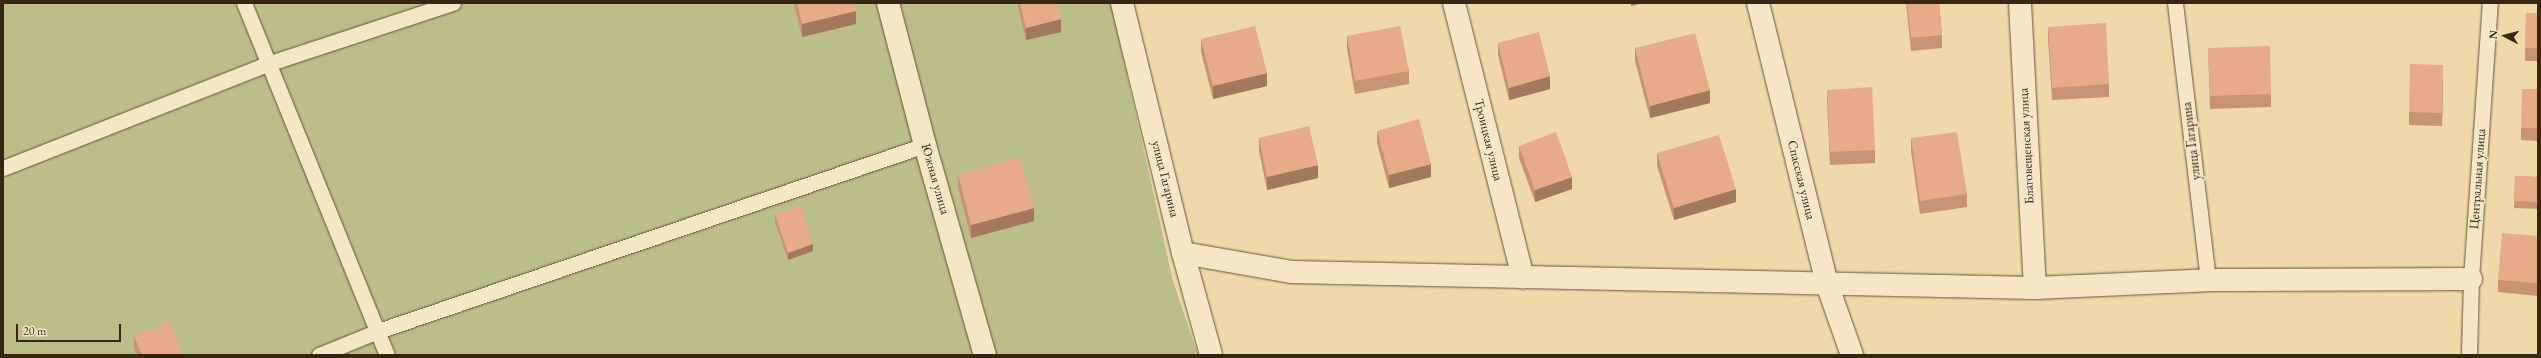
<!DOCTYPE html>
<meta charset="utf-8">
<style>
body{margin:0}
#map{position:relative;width:2541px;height:358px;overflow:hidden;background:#efd9a9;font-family:"EB Garamond",serif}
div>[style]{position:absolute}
.green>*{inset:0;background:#babf87}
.roads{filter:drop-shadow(0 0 1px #64533b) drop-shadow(0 0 1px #64533b)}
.service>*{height:15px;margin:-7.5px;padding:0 7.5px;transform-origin:7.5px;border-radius:7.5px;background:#f5e6c7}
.minor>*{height:22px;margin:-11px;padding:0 11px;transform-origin:11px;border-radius:11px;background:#f5e6c7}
.wall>*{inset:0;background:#c79374}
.shaded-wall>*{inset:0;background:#a2785e}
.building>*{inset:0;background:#e7ab87}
span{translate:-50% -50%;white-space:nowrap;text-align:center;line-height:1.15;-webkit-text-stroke:3.5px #f5e6c7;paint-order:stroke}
.street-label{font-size:13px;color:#352616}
.frame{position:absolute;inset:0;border:4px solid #352616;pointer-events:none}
.north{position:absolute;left:2485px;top:16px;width:40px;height:40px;-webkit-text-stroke:3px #f5e6c7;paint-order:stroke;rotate:276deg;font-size:11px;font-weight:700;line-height:16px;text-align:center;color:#352616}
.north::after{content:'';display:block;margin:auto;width:14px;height:18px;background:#352616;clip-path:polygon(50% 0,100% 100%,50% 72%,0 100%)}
.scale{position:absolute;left:16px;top:324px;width:105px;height:18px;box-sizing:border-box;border:2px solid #352616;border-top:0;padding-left:5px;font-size:12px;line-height:14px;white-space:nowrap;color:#352616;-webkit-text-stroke:3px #f5e6c7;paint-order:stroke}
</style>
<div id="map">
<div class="green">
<div style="clip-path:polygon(3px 3px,1111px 3px,1173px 281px,1198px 355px,3px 355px)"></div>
</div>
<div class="roads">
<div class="service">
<div style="left:244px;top:3px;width:380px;rotate:67.9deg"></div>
<div style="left:2175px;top:3px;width:279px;rotate:83.2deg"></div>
<div style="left:3px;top:168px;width:284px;rotate:-21.5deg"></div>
<div style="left:267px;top:64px;width:196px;rotate:-18.2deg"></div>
<div style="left:319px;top:355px;width:64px;rotate:-22.1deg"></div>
<div style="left:378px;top:331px;width:578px;rotate:-18.78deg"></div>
<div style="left:2469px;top:355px;width:76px;rotate:-88.5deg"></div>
<div style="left:2471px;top:279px;width:277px;rotate:-86.1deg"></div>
</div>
<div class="minor">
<div style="left:888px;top:3px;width:147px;rotate:75.4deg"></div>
<div style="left:925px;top:145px;width:218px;rotate:74.1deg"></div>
<div style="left:1122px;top:3px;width:257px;rotate:76.3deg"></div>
<div style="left:1183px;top:253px;width:106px;rotate:74.6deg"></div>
<div style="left:1454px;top:3px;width:283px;rotate:75.9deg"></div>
<div style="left:1758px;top:3px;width:289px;rotate:76.2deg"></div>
<div style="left:1827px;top:284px;width:75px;rotate:70.6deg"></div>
<div style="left:2020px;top:3px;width:285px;rotate:87deg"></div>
<div style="left:1183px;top:253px;width:111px;rotate:9.9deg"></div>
<div style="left:1292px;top:272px;width:743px;rotate:1.23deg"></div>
<div style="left:2035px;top:288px;width:173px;rotate:-2.6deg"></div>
<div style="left:2208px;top:280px;width:263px;rotate:-0.2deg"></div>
</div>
</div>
<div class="wall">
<div style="clip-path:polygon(794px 3px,854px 3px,856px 24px,802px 37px)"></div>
<div style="clip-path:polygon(1017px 3px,1057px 3px,1061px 32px,1026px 40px)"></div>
<div style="clip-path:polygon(1906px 3px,1939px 3px,1942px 35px,1942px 48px,1911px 51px)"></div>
<div style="clip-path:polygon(2526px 13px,2538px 13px,2538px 61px,2525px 61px)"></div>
<div style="clip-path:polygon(2048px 27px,2109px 84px,2109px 97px,2052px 100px,2048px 40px)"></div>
<div style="clip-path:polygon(1347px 36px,1409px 71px,1409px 84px,1355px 94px,1347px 49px)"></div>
<div style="clip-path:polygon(1201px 39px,1267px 86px,1213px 99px,1201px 52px)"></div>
<div style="clip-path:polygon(1498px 43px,1550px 89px,1509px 100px,1498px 55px)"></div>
<div style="clip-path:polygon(1635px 48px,1710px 103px,1650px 118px,1635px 61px)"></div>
<div style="clip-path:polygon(2208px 48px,2271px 94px,2271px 107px,2210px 109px)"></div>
<div style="clip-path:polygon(2443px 78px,2442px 126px,2409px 125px,2409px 112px)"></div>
<div style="clip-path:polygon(2538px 89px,2538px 141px,2521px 140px,2521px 128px)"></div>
<div style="clip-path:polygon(1827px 90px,1875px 150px,1875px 163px,1830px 165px,1827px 102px)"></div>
<div style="clip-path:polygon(1377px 131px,1431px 177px,1389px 188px,1377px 143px)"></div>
<div style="clip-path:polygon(1259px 138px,1318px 178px,1267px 190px,1259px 151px)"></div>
<div style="clip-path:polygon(1911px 138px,1967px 194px,1967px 207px,1920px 214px,1911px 151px)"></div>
<div style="clip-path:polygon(1519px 146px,1572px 189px,1535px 202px,1519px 158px)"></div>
<div style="clip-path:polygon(1657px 153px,1736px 202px,1674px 220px,1657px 166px)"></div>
<div style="clip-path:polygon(958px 174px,1034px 221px,971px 238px,958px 187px)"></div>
<div style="clip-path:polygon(2515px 176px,2538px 177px,2538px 209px,2514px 208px)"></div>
<div style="clip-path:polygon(775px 214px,813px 251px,788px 260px,775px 222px)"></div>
<div style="clip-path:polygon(2538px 236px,2538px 296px,2498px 292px,2498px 280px)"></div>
<div style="clip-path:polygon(134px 336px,183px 355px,137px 355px,134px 349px)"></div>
</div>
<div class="shaded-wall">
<div style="clip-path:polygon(1631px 3px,1644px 3px,1631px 6px)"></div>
<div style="clip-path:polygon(856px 11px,856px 24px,802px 37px,802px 24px)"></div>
<div style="clip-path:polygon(1061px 19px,1061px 32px,1026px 40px,1026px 28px)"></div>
<div style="clip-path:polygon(2443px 65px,2443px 78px,2442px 126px,2442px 113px)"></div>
<div style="clip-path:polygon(1267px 73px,1267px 86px,1213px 99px,1213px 86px)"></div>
<div style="clip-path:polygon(1550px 76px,1550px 89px,1509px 100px,1509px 88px)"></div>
<div style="clip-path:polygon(1710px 90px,1710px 103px,1650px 118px,1650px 106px)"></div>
<div style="clip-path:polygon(1431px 164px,1431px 177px,1389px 188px,1389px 175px)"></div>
<div style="clip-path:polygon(1318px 165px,1318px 178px,1267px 190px,1267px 177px)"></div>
<div style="clip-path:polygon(1572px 177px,1572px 189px,1535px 202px,1535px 190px)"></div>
<div style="clip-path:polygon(1736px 189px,1736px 202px,1674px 220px,1674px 208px)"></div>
<div style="clip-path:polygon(1034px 208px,1034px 221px,971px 238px,971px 225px)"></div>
<div style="clip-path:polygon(813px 244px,813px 251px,788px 260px,788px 253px)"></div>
</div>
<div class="building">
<div style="clip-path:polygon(797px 3px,854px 3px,856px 11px,802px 24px)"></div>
<div style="clip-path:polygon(1020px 3px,1057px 3px,1061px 19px,1026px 28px)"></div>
<div style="clip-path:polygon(1907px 3px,1939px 3px,1942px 35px,1911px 38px)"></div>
<div style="clip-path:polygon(2526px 13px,2538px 13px,2538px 48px,2525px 48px)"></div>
<div style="clip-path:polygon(2106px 23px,2109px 84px,2052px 88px,2048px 27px)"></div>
<div style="clip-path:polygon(1255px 26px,1267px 73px,1213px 86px,1201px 39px)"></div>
<div style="clip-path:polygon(1400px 26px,1409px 71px,1355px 81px,1347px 36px)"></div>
<div style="clip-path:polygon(1539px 32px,1550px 76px,1509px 88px,1498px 43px)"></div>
<div style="clip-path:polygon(1695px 33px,1710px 90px,1650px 106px,1635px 48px)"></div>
<div style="clip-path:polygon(2270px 46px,2271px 94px,2210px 96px,2208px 48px)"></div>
<div style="clip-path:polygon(2410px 64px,2443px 65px,2442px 113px,2409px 112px)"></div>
<div style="clip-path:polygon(1872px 87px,1875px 150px,1830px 152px,1827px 90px)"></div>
<div style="clip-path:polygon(2522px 89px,2538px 89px,2538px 128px,2521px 128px)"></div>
<div style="clip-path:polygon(1419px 119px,1431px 164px,1389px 175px,1377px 131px)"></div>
<div style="clip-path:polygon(1309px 126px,1318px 165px,1267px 177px,1259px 138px)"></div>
<div style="clip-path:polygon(1556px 132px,1572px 177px,1535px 190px,1519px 146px)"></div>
<div style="clip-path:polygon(1957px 132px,1967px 194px,1920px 201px,1911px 138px)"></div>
<div style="clip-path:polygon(1719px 135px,1736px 189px,1674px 208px,1657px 153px)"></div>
<div style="clip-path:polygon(1020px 157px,1034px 208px,971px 225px,958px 174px)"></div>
<div style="clip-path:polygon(2515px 176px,2538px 177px,2538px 202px,2514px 201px)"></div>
<div style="clip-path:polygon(800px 205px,813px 244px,788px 253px,775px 214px)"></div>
<div style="clip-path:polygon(2502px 233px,2538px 236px,2538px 283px,2498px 280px)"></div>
<div style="clip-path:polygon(169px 321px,183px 355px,142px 355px,134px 336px)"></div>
</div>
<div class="street-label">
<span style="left:1488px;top:140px;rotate:76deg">Троицкая улица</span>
<span style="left:2192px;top:141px;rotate:-97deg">улица Гагарина</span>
<span style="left:2027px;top:146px;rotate:-93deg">Благовещенская улица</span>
<span style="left:935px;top:179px;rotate:74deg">Южная улица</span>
<span style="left:1165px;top:179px;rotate:76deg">улица Гагарина</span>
<span style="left:2478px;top:179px;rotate:-86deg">Центральная улица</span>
<span style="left:1801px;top:180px;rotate:76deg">Спасская улица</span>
</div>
<div class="frame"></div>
<div class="north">N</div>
<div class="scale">20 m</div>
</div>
